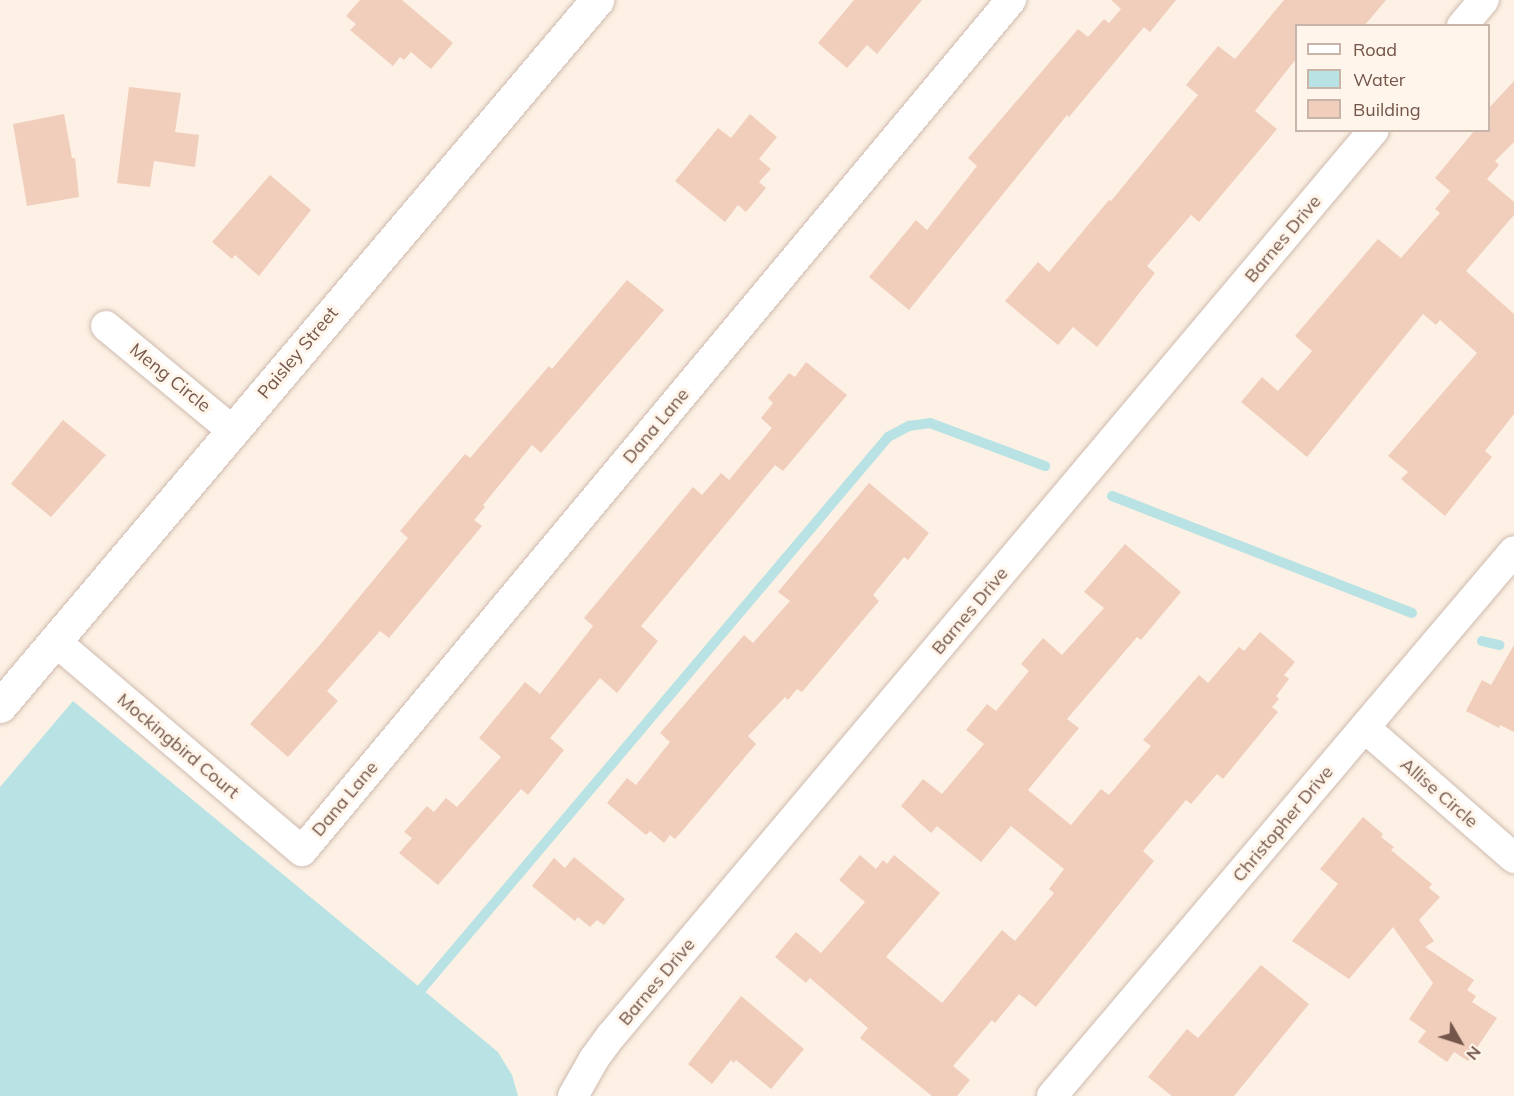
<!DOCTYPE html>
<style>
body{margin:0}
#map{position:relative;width:1514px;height:1096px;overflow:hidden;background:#fcf1e4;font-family:Mulish,sans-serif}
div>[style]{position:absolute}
.water>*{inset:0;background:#b9e2e5}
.stream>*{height:10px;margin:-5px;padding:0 5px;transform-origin:5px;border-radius:5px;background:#b9e2e5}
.building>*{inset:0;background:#f1cdbc}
.roads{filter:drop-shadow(0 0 2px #cfbaae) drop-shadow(0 0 2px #cfbaae)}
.minor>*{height:30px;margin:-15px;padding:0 15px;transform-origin:15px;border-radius:15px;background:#fff}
.tertiary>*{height:33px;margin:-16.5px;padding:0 16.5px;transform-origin:16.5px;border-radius:16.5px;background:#fff}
span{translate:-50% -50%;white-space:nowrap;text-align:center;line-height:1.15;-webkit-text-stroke:6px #fff5ea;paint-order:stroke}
.street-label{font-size:18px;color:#74564a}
.legend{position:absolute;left:1295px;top:24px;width:195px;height:108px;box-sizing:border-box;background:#fff5ea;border:2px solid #c7b5aa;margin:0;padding:8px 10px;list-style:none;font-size:18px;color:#74564a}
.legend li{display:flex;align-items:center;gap:12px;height:30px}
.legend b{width:30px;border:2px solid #c7b5aa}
.north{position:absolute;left:1430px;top:1012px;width:60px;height:60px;-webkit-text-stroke:4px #fff5ea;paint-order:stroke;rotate:129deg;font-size:16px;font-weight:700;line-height:24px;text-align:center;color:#74564a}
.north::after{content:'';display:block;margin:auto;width:21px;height:27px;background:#74564a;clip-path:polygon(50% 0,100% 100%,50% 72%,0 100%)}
</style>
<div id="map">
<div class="water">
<div style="clip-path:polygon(73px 701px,498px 1052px,512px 1075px,518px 1096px,0 1096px,0 787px)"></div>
</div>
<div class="stream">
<div style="left:1112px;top:496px;width:322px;rotate:21.3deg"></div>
<div style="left:1482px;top:641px;width:18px;rotate:13deg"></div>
<div style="left:414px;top:998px;width:734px;rotate:-49.8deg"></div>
<div style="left:888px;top:437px;width:24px;rotate:-28deg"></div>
<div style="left:909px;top:426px;width:21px;rotate:-8deg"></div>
<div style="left:930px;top:423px;width:123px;rotate:20.5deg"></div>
</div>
<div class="building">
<div style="clip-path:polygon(360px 0,402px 0,453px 43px,431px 69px,411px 52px,404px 60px,400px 57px,393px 66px,350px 30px,356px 24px,346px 16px)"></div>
<div style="clip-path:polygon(854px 0,922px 0,877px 54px,867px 45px,847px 68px,818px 43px)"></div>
<div style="clip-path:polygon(1111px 0,1176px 0,1150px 32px,1144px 27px,1069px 117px,1067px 115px,909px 310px,869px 277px,916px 220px,927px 230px,977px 166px,968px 158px,1078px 29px,1088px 37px,1104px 19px,1109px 23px,1121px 9px)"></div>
<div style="clip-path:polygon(1284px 0,1386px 0,1364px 26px,1296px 26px,1296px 59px,1255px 111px,1277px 129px,1199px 222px,1191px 215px,1147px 266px,1155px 273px,1097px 347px,1073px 327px,1058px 345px,1005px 301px,1038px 262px,1049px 272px,1109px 200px,1111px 201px,1198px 95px,1186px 85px,1218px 46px,1235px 59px)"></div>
<div style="clip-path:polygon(1514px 81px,1514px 142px,1495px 161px,1499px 165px,1487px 179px,1514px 202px,1514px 215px,1466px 271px,1514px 314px,1514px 414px,1485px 451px,1492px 457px,1445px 516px,1401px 479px,1408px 472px,1388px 456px,1477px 353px,1440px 320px,1436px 325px,1423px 314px,1307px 457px,1241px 402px,1262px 377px,1278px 391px,1312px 351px,1295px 336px,1378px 239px,1401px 258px,1440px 213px,1435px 209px,1450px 191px,1435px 178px,1475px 130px,1488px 130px,1488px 109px)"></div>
<div style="clip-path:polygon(129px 87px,181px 93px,175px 132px,199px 135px,195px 167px,154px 161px,150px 187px,117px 183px)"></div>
<div style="clip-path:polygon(64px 114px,72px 158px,75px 158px,79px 197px,27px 206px,13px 124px)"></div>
<div style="clip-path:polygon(750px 114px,777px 137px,759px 159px,771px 169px,759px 182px,766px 188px,746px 212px,738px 205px,725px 222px,675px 181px,718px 128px,731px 138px)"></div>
<div style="clip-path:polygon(270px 175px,311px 210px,259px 276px,235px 255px,232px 259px,212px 242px)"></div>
<div style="clip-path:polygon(627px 280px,664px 310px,541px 453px,532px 445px,483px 505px,485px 507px,474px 520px,482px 526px,389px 638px,380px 631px,327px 691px,338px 701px,288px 757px,250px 724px,319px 646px,408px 538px,400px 531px,465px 454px,470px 458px,549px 366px,552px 369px)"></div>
<div style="clip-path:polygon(806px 362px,847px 395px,783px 471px,775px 465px,641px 626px,658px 641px,617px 693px,600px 678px,550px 738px,564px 750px,528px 795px,521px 789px,438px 885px,399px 853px,412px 838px,404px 832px,427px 806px,434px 812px,446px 798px,457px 807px,501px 757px,479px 738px,525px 682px,540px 694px,593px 626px,584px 618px,693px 487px,702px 495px,721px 473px,729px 480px,772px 428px,761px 418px,773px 403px,768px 398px,789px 373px,795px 377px)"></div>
<div style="clip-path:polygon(63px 420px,106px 455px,51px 517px,11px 484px)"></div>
<div style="clip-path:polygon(869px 483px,929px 533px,908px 560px,904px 557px,873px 595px,879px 601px,802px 692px,797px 689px,788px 700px,785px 697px,748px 736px,756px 744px,683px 830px,675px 839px,670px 835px,664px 843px,650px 831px,646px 835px,607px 803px,627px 778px,636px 785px,670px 742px,660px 733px,744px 635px,753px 643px,790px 601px,778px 592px)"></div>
<div style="clip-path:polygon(1125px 544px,1181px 592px,1141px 640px,1137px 637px,1067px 719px,1079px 728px,1028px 790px,1071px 825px,1101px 789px,1109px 795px,1151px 746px,1143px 740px,1199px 675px,1208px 683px,1239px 647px,1244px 651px,1260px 632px,1295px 662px,1284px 675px,1289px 679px,1276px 696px,1279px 699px,1272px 707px,1278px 712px,1223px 779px,1217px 774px,1191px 804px,1186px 800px,1143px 851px,1154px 861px,1036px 1007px,1019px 994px,995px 1023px,992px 1020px,953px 1066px,970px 1080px,957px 1096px,932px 1096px,860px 1038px,868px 1028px,810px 978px,806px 983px,775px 957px,796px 932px,821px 953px,865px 902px,839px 880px,860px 855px,876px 869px,883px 860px,887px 864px,894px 855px,940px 893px,886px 957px,942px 1003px,1002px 930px,1015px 941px,1054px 893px,1049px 889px,1064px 869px,1011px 826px,981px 862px,937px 826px,931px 833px,901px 806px,923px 779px,942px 794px,984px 744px,966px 730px,987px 704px,996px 711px,1029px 671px,1021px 664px,1043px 638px,1062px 655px,1104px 608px,1084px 592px)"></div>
<div style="clip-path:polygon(1514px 645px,1514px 732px,1500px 725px,1499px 728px,1466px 711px,1482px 680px,1491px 685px)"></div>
<div style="clip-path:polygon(1363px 817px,1383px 834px,1381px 837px,1394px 847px,1391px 850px,1432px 884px,1429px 888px,1440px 897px,1419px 920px,1434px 941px,1425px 947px,1474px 980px,1467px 990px,1476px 996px,1472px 1002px,1497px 1018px,1468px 1061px,1454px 1052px,1447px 1062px,1418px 1042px,1426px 1031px,1409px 1019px,1433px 983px,1393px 927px,1349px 979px,1292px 941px,1338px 884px,1320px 869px)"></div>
<div style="clip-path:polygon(574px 857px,625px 899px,604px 925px,597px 920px,590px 927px,578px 917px,575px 921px,532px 886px,554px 858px,565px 868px)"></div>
<div style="clip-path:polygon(1261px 965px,1309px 1004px,1234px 1096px,1172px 1096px,1148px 1077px,1187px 1029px,1198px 1038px)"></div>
<div style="clip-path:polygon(741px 996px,804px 1049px,771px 1089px,736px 1060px,734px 1063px,731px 1060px,712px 1084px,688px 1064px)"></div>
</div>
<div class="roads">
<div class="minor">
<div style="left:1462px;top:26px;width:34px;rotate:-50deg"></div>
<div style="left:106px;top:326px;width:165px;rotate:39.6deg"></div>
<div style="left:55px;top:641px;width:324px;rotate:40.4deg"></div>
<div style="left:302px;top:851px;width:1108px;rotate:-50.2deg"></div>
<div style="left:1365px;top:728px;width:198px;rotate:41.1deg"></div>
<div style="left:573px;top:1096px;width:43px;rotate:-60.4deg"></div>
<div style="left:594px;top:1059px;width:29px;rotate:-54deg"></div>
<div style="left:611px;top:1036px;width:1184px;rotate:-49.9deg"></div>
<div style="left:1052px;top:1096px;width:714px;rotate:-49.71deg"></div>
</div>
<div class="tertiary">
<div style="left:0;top:706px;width:925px;rotate:-49.78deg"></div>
</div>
</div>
<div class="street-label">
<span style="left:1283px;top:239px;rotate:-50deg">Barnes Drive</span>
<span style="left:298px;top:353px;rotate:-50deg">Paisley Street</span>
<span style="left:170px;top:378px;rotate:39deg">Meng Circle</span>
<span style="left:656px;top:426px;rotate:-50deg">Dana Lane</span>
<span style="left:970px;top:611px;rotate:-50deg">Barnes Drive</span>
<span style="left:178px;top:746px;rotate:40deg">Mockingbird Court</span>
<span style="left:1439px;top:793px;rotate:41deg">Allise Circle</span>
<span style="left:345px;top:799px;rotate:-50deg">Dana Lane</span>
<span style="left:1283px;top:824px;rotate:-50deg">Christopher Drive</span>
<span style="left:657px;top:982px;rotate:-50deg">Barnes Drive</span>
</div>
<ul class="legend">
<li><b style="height:8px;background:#fff"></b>Road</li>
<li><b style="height:16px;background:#b9e2e5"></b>Water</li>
<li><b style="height:16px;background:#f1cdbc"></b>Building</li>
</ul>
<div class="north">N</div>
</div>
